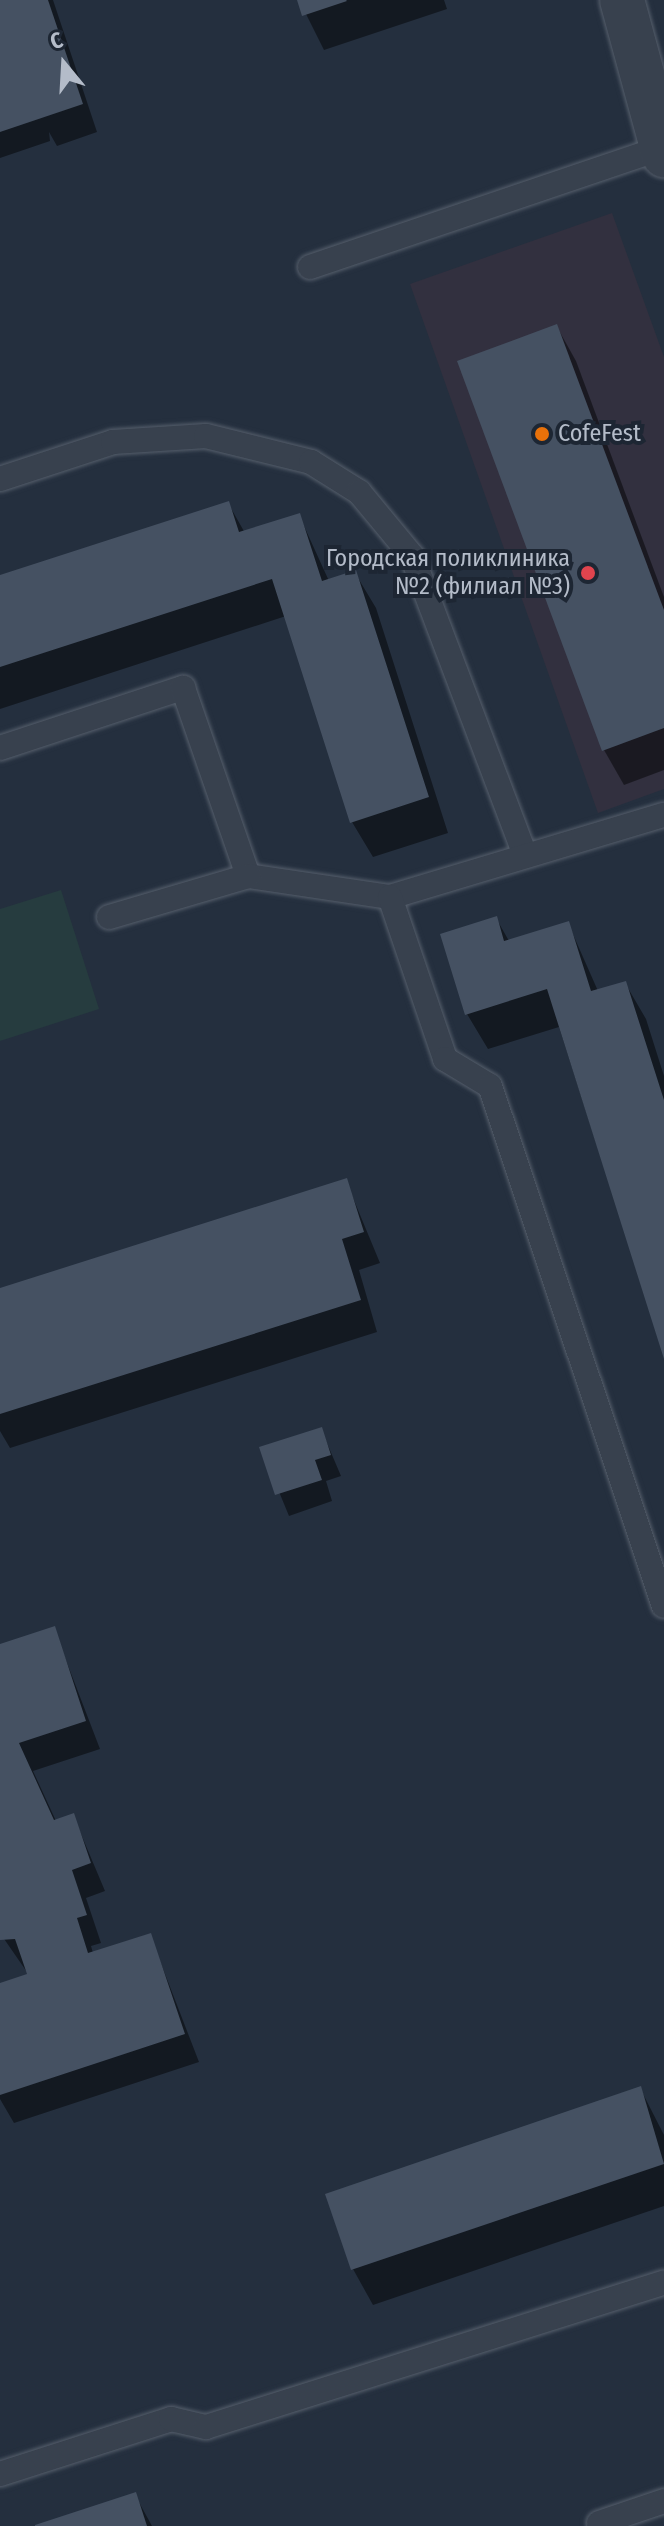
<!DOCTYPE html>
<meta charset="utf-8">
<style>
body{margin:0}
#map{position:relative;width:664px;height:2526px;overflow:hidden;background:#242f3e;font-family:"Fira Sans Condensed",sans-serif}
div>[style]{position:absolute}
.medical>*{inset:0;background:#32303f}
.green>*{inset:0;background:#263c3f}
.shadow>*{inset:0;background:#0007}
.building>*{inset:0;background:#455162}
.roads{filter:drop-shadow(0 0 2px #565f6c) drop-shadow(0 0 2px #565f6c)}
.service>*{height:24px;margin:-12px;padding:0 12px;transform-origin:12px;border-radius:12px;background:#38414e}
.minor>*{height:44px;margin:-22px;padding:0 22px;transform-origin:22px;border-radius:22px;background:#38414e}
.dots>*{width:22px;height:22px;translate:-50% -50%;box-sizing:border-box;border:4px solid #1d2633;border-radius:50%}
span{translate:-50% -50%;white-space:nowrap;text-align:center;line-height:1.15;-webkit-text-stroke:8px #1d2633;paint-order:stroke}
.poi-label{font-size:24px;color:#b4bcc9}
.left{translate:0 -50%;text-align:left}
.right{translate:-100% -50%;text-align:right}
.north{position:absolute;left:24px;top:24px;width:80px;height:80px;-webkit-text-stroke:6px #1d2633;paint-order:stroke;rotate:342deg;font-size:22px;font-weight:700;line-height:32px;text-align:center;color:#b4bcc9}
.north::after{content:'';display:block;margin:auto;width:28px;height:36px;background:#b4bcc9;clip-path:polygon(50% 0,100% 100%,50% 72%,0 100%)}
</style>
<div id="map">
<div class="medical">
<div style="clip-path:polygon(612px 213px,664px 357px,664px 789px,598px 813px,410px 284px)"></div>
</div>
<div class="green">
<div style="clip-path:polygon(61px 890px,99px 1009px,0 1041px,0 909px)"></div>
</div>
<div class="shadow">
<div style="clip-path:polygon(0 0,53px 0,97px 132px,57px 146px,49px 132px,50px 141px,0 158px)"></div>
<div style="clip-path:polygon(299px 0,444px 0,447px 9px,324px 50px)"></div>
<div style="clip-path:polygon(557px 327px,576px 361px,664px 597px,664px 770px,624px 785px,604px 750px)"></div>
<div style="clip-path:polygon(228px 503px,245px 533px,299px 515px,329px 581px,355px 573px,376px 608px,448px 833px,373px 857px,352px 822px,286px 616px,0 709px,0 577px)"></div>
<div style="clip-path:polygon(496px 918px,509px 941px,568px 923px,598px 991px,625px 983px,646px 1019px,664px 1076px,664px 1354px,559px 1027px,488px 1049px,467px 1014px)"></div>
<div style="clip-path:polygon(346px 1181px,380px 1263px,359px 1270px,377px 1332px,10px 1448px,0 1431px,0 1290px)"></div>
<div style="clip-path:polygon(321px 1429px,341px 1476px,326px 1481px,332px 1501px,289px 1516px,261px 1448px)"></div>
<div style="clip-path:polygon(54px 1629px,100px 1749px,33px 1771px,56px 1821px,73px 1815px,105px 1891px,86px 1898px,101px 1943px,91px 1946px,93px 1953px,150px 1935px,199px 2062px,14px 2123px,0 2099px,0 1985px,29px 1975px,0 1933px,0 1647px)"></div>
<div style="clip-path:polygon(640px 2088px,664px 2135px,664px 2206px,373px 2305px,353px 2269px)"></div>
<div style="clip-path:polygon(135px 2495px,152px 2526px,40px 2526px)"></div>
</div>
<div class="building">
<div style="clip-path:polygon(0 0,48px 0,83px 104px,0 132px)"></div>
<div style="clip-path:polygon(297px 0,346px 0,347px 1px,302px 16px)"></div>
<div style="clip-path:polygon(557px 324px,664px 610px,664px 728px,602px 751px,457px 361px)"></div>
<div style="clip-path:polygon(229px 501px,239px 532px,300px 513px,322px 581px,356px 570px,429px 797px,350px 823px,272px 579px,0 667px,0 575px)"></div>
<div style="clip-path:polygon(497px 916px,504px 941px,569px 921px,591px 991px,626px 981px,664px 1100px,664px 1359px,547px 989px,465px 1015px,440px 934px)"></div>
<div style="clip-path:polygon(347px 1178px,364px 1232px,342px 1239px,361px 1300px,0 1414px,0 1288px)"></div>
<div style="clip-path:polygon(322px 1427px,331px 1455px,315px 1460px,322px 1480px,275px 1495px,259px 1447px)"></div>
<div style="clip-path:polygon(55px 1626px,86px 1721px,19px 1743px,54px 1820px,74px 1813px,91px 1863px,72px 1870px,87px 1915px,77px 1918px,88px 1953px,151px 1933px,185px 2034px,0 2095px,0 1983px,27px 1974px,15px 1939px,0 1940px,0 1644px)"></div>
<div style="clip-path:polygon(641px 2086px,664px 2164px,351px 2270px,325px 2194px)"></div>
<div style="clip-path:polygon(136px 2492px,147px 2526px,35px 2526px,35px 2525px)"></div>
</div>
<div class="roads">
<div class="service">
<div style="left:310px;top:267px;width:371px;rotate:-18.7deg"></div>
<div style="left:0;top:479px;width:119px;rotate:-18.1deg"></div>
<div style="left:113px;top:442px;width:93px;rotate:-3.7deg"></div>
<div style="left:206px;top:436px;width:108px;rotate:13.9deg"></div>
<div style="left:311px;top:462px;width:57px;rotate:32deg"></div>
<div style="left:359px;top:492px;width:83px;rotate:50.4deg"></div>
<div style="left:412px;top:556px;width:320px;rotate:69.3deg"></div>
<div style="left:0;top:748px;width:193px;rotate:-18.2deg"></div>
<div style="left:183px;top:688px;width:199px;rotate:70.9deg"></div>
<div style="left:248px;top:876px;width:144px;rotate:8.4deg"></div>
<div style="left:390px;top:897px;width:286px;rotate:-16.7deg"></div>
<div style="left:390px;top:897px;width:171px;rotate:71.2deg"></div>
<div style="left:445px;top:1059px;width:52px;rotate:31deg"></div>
<div style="left:490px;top:1086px;width:548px;rotate:71.5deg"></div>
<div style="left:109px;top:917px;width:145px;rotate:-16.4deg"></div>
<div style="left:0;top:2474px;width:180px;rotate:-17.8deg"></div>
<div style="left:171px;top:2419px;width:36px;rotate:13deg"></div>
<div style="left:206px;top:2427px;width:480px;rotate:-17.5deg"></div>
<div style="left:599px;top:2523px;width:69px;rotate:-18.7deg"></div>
</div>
<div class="minor">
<div style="left:622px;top:0;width:161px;rotate:74.8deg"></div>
</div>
</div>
<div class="dots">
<div style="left:542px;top:434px;background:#e8710a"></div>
<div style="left:588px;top:573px;background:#e0444e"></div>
</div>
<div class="poi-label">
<span class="left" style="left:558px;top:434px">CofeFest</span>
<span class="right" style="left:570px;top:573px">Городская поликлиника<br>№2 (филиал №3)</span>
</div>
<div class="north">С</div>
</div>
